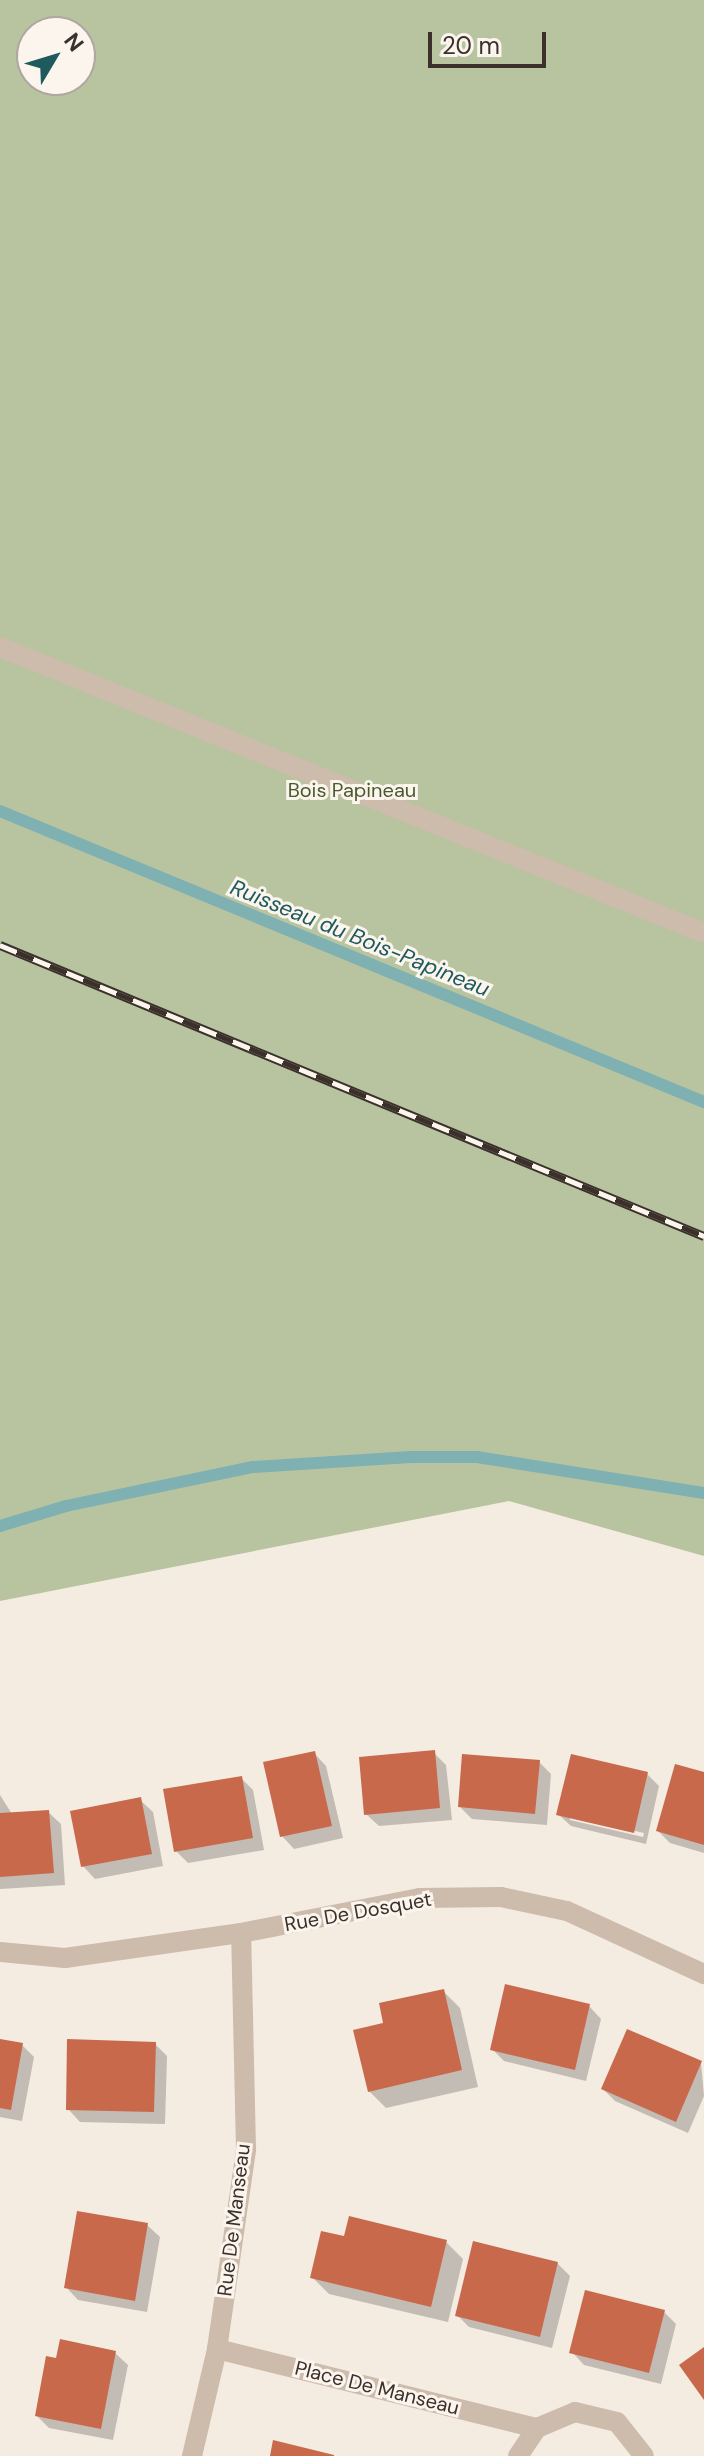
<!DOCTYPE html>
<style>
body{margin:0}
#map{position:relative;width:704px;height:2456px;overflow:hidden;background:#f4ebe1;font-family:"DM Sans",sans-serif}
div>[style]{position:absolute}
.green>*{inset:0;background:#b8c4a0}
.shadow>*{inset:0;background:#0003}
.stream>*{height:12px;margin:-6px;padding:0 6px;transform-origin:6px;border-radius:6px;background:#7fb0b2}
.building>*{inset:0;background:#c8694b}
.service>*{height:20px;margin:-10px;padding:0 10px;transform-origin:10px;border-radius:10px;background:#cdbbac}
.minor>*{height:20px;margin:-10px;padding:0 10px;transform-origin:10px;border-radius:10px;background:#cdbbac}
.rail>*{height:9px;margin-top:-4.5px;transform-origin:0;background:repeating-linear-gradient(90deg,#fbf5ee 0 18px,#3b302b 0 36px);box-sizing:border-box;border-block:2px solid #3b302b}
span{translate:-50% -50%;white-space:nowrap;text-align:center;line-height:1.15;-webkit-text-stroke:6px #fbf5ee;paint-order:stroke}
.park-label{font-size:20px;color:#4a5a2e}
.street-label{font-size:20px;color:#3b302b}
.water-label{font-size:22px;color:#1f5a5e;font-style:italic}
.north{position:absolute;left:16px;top:16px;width:80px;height:80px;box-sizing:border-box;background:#fbf5ee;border:2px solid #aea6a0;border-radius:50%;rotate:52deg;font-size:22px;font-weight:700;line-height:32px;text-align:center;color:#3b302b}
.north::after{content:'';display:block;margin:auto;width:28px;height:36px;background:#1f5a5e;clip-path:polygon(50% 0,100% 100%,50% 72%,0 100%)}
.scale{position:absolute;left:428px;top:32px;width:118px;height:36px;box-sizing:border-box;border:4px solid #3b302b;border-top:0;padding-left:10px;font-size:24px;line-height:28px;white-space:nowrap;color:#3b302b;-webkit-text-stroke:6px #fbf5ee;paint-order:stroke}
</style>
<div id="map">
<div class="green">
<div style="clip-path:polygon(evenodd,0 0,704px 0,704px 1556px,509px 1501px,0 1601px,0 0,32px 32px,80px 32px,80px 80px,32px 80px,32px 32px)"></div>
</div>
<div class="shadow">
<div style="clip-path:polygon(314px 1753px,326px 1766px,343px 1838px,294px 1849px,282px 1836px)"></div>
<div style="clip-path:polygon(434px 1753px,446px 1765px,452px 1820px,379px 1826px,366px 1814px)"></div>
<div style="clip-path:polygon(539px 1762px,551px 1774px,547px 1825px,472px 1819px,460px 1807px)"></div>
<div style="clip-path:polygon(evenodd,647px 1774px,659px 1786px,646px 1844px,571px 1826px,558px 1814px,647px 1774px,570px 1816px,644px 1833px,643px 1837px,570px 1820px,570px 1816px)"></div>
<div style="clip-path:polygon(704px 1774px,704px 1853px,670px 1843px,658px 1831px)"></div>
<div style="clip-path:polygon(241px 1778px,253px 1790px,264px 1850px,188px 1863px,176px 1851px)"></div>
<div style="clip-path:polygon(0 1795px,12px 1814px,48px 1812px,61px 1824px,65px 1885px,0 1889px)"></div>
<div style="clip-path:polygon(140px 1800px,153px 1812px,163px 1866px,95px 1879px,83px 1866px)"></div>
<div style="clip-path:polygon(443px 1991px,460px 2008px,478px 2087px,386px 2108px,369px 2091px,386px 2024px)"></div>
<div style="clip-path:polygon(589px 2006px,601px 2019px,586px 2081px,504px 2061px,492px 2049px)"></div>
<div style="clip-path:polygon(0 2041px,22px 2045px,34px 2057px,22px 2121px,0 2117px)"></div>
<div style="clip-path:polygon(155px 2044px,167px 2056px,165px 2124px,80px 2122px,68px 2109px)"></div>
<div style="clip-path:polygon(701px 2063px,704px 2096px,688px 2133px,615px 2101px,603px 2089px)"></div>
<div style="clip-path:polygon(147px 2225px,160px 2237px,147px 2312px,78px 2300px,66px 2287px)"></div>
<div style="clip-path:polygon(345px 2238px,446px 2242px,463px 2259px,448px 2322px,329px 2294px,312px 2277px)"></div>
<div style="clip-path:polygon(557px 2263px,570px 2276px,552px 2348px,469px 2327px,457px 2315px)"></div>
<div style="clip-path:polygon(664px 2312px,676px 2324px,661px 2384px,584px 2365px,572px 2352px)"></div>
<div style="clip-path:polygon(115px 2353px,128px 2365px,113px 2440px,49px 2428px,37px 2416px,58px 2360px)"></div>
</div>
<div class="stream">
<div style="left:0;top:811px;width:762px;rotate:22.46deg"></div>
<div style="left:0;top:1526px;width:69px;rotate:-16.9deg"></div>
<div style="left:66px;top:1506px;width:191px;rotate:-11.8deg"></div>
<div style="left:253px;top:1467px;width:158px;rotate:-3.6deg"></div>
<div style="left:411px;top:1457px;width:66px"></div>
<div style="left:477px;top:1457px;width:230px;rotate:9deg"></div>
</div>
<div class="building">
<div style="clip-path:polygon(435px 1750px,440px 1808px,364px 1815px,359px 1757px)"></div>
<div style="clip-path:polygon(315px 1751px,332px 1826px,280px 1837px,263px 1762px)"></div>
<div style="clip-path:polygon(462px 1754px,540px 1760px,535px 1814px,458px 1807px)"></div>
<div style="clip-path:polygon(571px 1754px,648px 1772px,634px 1833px,556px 1815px)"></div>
<div style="clip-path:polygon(675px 1764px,704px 1772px,704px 1845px,656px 1831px)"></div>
<div style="clip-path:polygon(242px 1776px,253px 1838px,174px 1852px,163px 1789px)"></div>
<div style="clip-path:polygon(141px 1797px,152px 1854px,81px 1867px,70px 1811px)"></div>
<div style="clip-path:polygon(49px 1810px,54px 1873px,0 1877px,0 1813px)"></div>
<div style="clip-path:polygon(505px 1984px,590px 2004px,575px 2070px,490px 2050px)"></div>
<div style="clip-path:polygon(444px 1989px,462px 2070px,368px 2092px,353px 2030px,383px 2023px,379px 2003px)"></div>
<div style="clip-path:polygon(627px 2029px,702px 2061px,676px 2122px,601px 2089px)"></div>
<div style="clip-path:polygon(0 2039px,23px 2043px,11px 2110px,0 2108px)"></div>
<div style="clip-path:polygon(67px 2039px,156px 2042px,154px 2112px,66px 2110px)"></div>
<div style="clip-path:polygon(77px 2211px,148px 2223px,135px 2301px,64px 2288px)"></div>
<div style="clip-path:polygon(349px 2216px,447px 2240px,431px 2307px,310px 2278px,321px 2231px,344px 2236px)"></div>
<div style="clip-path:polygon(473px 2241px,558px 2262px,540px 2337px,455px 2316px)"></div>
<div style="clip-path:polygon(585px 2290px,665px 2310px,649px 2373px,569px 2353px)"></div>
<div style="clip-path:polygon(60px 2339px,116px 2351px,101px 2429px,35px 2416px,46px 2356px,56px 2358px)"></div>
<div style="clip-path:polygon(704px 2347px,704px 2400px,679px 2365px)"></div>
<div style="clip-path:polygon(273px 2440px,334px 2455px,334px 2456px,270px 2456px)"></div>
</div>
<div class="service">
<div style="left:0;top:647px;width:760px;rotate:22.11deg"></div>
</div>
<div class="minor">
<div style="left:0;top:1952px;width:65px;rotate:5.3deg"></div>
<div style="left:65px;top:1958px;width:178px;rotate:-8.1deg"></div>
<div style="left:241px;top:1933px;width:182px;rotate:-11.1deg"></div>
<div style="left:420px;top:1898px;width:81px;rotate:-0.7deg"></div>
<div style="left:501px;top:1897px;width:67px;rotate:12deg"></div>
<div style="left:567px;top:1911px;width:151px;rotate:24.7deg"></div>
<div style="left:217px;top:2349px;width:330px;rotate:13.9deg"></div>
<div style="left:192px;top:2456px;width:110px;rotate:-76.8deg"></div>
<div style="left:217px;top:2349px;width:202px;rotate:-81.7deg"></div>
<div style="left:246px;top:2149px;width:216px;rotate:-91.3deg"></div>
<div style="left:518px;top:2456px;width:34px;rotate:-56deg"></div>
<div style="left:537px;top:2428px;width:41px;rotate:-22.8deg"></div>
<div style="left:575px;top:2412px;width:43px;rotate:13.4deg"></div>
<div style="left:617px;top:2422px;width:43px;rotate:51.5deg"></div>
</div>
<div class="rail">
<div style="left:0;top:945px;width:762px;rotate:22.46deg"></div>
</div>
<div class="park-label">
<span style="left:352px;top:790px">Bois Papineau</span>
</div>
<div class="street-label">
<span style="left:358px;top:1912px;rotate:-10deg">Rue De Dosquet</span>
<span style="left:234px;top:2220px;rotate:-83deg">Rue De Manseau</span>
<span style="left:377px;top:2388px;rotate:14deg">Place De Manseau</span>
</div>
<div class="water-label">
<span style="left:360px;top:938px;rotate:22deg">Ruisseau du Bois-Papineau</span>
</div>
<div class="north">N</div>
<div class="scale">20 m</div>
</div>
